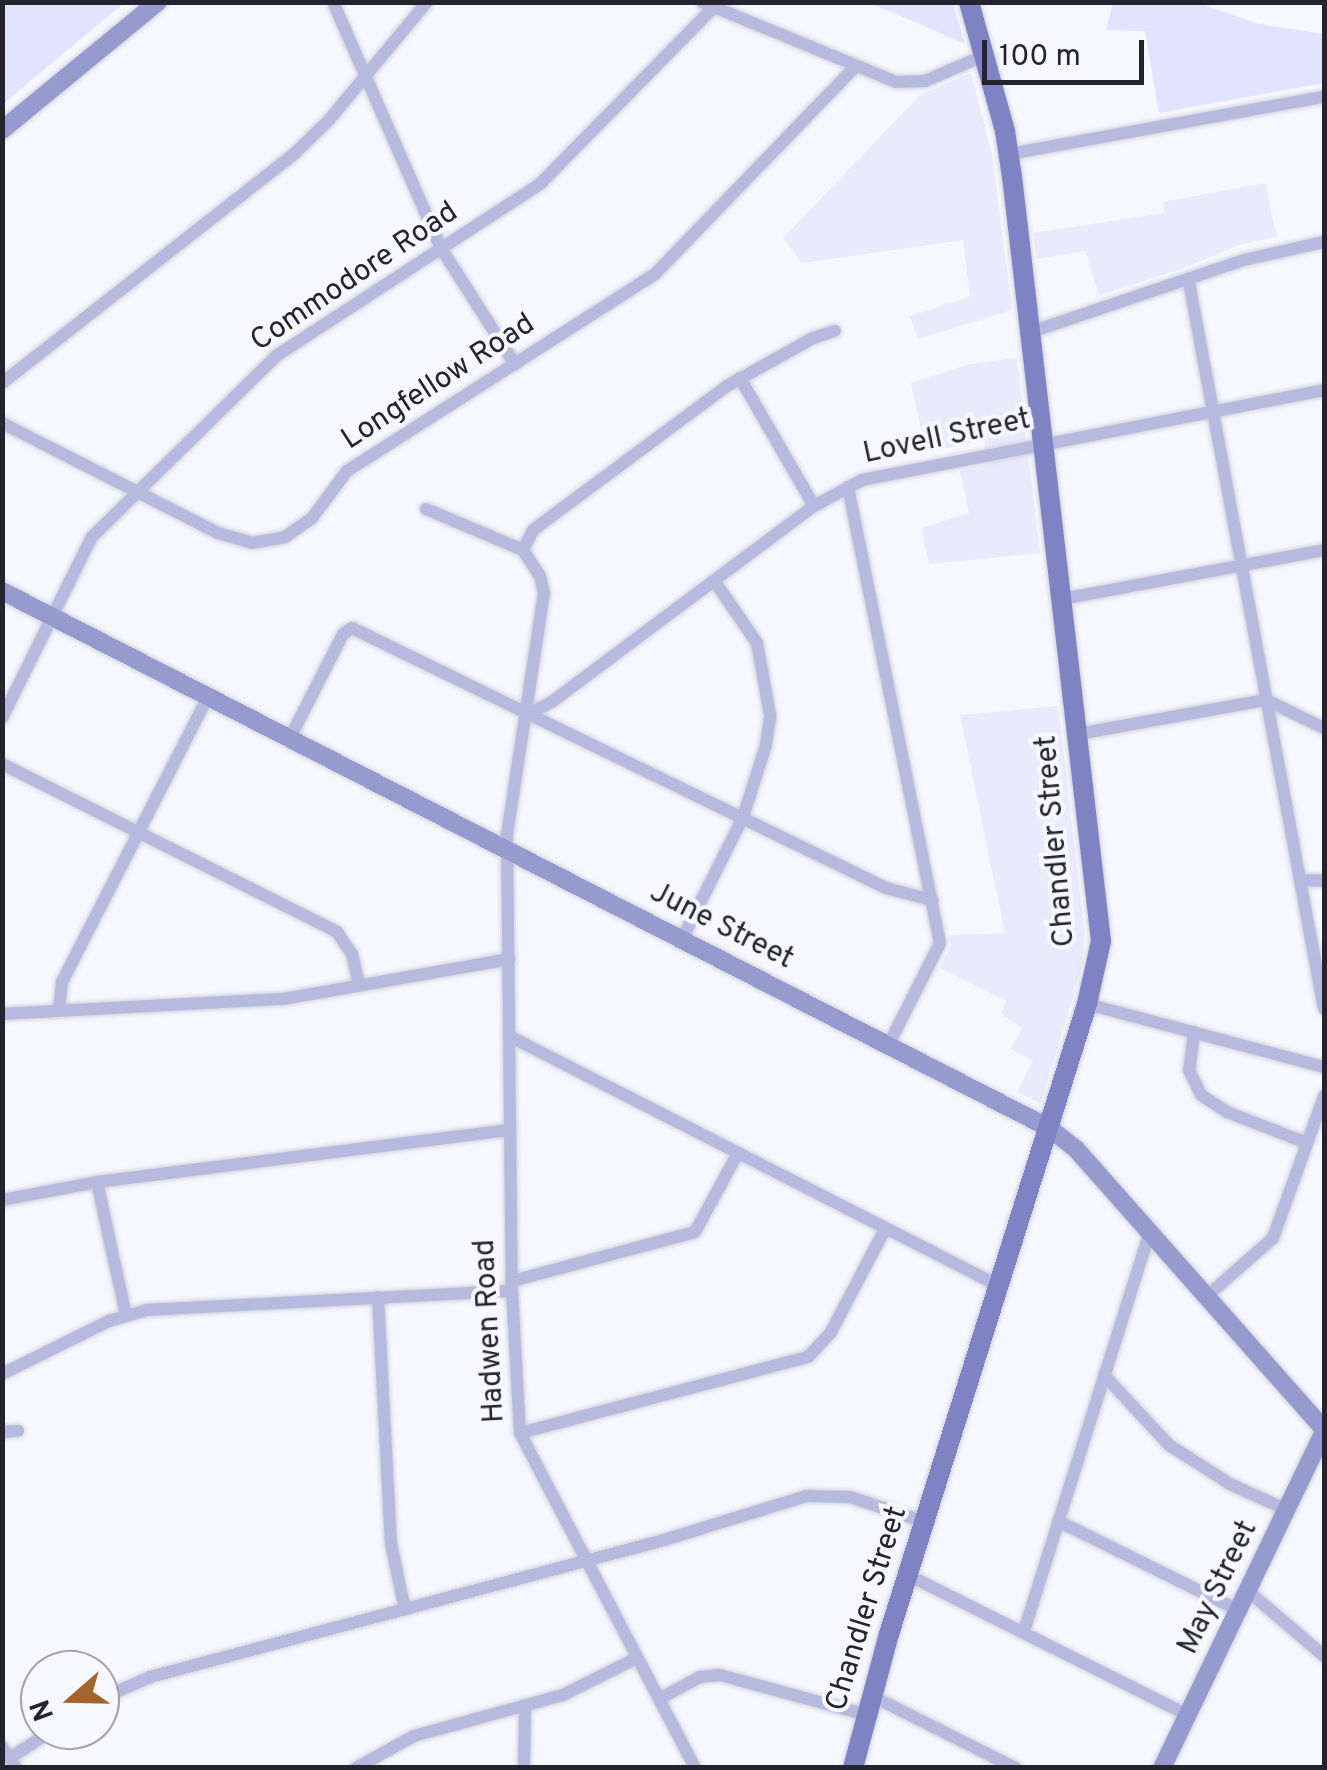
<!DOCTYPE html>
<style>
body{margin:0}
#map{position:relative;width:1327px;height:1770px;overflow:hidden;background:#f7f8ff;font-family:Overpass,sans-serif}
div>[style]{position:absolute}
.built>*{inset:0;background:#e9ebfc}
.green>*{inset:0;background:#e1e4fe}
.roads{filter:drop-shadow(0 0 2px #d1d2da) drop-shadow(0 0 2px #d1d2da)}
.street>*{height:12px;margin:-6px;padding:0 6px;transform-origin:6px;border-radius:6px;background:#b6bade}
.secondary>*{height:18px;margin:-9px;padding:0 9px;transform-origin:9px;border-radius:9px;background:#959acf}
.primary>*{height:20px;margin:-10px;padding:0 10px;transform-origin:10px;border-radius:10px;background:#7f83c3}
span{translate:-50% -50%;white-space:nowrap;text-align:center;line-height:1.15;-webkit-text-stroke:8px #f7f8ff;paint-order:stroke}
.street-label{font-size:30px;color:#232430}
.frame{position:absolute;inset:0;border:5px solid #232430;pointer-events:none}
.north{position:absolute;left:20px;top:1650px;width:100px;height:100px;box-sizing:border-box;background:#f7f8ff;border:2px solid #a2a3ac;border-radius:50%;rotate:250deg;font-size:28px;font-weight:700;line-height:40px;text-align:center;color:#232430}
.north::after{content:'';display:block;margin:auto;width:35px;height:45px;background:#a4642d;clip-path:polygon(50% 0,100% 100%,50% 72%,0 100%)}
.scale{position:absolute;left:982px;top:40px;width:162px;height:45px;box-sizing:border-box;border:5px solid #232430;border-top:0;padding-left:12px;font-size:30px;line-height:35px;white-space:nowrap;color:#232430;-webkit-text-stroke:8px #f7f8ff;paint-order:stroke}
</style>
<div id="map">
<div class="built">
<div style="clip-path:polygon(971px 73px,992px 154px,1012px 310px,918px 339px,910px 316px,970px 297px,963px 240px,802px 263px,783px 238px,920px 95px)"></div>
<div style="clip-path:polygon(1265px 183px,1277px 237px,1242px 244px,1181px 269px,1099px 295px,1086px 251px,1037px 259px,1033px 233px,1164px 213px,1163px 202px)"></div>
<div style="clip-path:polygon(1017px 358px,1040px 553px,929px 564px,922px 528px,969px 513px,960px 471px,988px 464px,984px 440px,926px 453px,911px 383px,970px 364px)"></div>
<div style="clip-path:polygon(1058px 706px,1085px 935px,1083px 963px,1041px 1103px,1017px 1092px,1033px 1061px,1011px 1049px,1022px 1028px,1001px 1013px,1006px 1001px,940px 968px,951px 945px,948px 935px,1005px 933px,960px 715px)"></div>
</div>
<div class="green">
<div style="clip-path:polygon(3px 2px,124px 2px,124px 3px,3px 104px)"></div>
<div style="clip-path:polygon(869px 3px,953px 3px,965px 44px,908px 19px)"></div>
<div style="clip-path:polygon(1113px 3px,1198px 3px,1259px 24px,1324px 34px,1324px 83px,1159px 113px,1145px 31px,1106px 30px)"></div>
</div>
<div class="roads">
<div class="street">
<div style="left:333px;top:2px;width:269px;rotate:66.3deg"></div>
<div style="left:441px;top:248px;width:138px;rotate:57.5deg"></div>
<div style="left:702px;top:2px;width:210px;rotate:22.4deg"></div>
<div style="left:896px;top:82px;width:29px;rotate:-2deg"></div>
<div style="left:925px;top:81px;width:65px;rotate:-23.4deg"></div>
<div style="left:1009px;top:154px;width:320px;rotate:-10.3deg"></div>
<div style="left:1189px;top:282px;width:739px;rotate:79.48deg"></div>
<div style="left:1031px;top:332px;width:225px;rotate:-18.7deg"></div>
<div style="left:1244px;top:260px;width:82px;rotate:-12.7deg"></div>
<div style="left:740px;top:378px;width:148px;rotate:60deg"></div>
<div style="left:2px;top:383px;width:372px;rotate:-38.1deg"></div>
<div style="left:295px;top:153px;width:47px;rotate:-44.1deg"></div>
<div style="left:329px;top:120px;width:153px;rotate:-50.3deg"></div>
<div style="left:2px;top:423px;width:242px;rotate:27deg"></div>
<div style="left:218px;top:533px;width:35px;rotate:16deg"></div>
<div style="left:252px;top:543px;width:34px;rotate:-10deg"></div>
<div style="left:285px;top:537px;width:33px;rotate:-35deg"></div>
<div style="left:312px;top:518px;width:59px;rotate:-53.3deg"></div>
<div style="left:347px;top:471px;width:366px;rotate:-32.6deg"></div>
<div style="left:655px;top:274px;width:288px;rotate:-46deg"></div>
<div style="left:848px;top:487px;width:465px;rotate:78.6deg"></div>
<div style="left:940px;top:943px;width:113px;rotate:116.8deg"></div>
<div style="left:426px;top:509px;width:105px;rotate:22.9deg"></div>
<div style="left:523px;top:550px;width:31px;rotate:57deg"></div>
<div style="left:540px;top:576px;width:17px;rotate:77deg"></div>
<div style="left:544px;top:593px;width:244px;rotate:98.7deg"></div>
<div style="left:507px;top:834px;width:457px;rotate:89.4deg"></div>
<div style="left:512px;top:1291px;width:142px;rotate:86.8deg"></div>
<div style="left:520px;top:1433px;width:378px;rotate:62.4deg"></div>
<div style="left:523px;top:550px;width:22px;rotate:-63deg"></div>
<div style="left:533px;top:530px;width:242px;rotate:-36.6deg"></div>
<div style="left:727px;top:386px;width:98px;rotate:-29.2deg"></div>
<div style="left:813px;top:338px;width:23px;rotate:-18deg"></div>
<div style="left:1062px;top:599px;width:267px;rotate:-10.6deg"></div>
<div style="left:529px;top:714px;width:27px;rotate:-28deg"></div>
<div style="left:553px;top:701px;width:326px;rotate:-36.8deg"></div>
<div style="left:814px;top:506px;width:55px;rotate:-28.4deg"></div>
<div style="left:862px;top:480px;width:471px;rotate:-11deg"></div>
<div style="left:2px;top:718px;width:202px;rotate:-63.6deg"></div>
<div style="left:92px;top:537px;width:258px;rotate:-44.5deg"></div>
<div style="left:276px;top:356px;width:316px;rotate:-33.1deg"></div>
<div style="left:541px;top:183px;width:247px;rotate:-45.5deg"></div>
<div style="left:1078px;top:734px;width:191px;rotate:-10.3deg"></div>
<div style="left:1266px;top:700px;width:64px;rotate:25.8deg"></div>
<div style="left:291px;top:736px;width:114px;rotate:-63deg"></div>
<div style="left:343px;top:634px;width:11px;rotate:-34deg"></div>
<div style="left:352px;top:628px;width:594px;rotate:25.96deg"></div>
<div style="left:886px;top:888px;width:48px;rotate:14.6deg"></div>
<div style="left:2px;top:764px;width:375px;rotate:26.6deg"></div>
<div style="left:337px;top:932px;width:27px;rotate:56deg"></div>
<div style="left:352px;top:954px;width:32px;rotate:77deg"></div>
<div style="left:1301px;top:880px;width:23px;rotate:2deg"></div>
<div style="left:683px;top:937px;width:134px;rotate:-63.4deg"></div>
<div style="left:743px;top:817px;width:76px;rotate:-72.3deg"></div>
<div style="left:766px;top:745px;width:30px;rotate:-82deg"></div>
<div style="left:770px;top:715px;width:73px;rotate:-100.2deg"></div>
<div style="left:757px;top:643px;width:74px;rotate:-124.5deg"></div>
<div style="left:1087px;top:1004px;width:245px;rotate:14.9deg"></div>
<div style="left:59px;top:1010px;width:28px;rotate:-84deg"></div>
<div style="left:62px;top:982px;width:320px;rotate:-62.9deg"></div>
<div style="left:2px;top:1014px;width:281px;rotate:-3.1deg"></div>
<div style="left:283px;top:999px;width:230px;rotate:-10deg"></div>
<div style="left:1194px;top:1032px;width:38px;rotate:97deg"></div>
<div style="left:1189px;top:1070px;width:28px;rotate:64deg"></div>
<div style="left:1201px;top:1095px;width:31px;rotate:33deg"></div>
<div style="left:1227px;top:1112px;width:86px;rotate:21.2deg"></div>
<div style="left:509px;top:1036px;width:550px;rotate:27.03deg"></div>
<div style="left:97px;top:1182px;width:415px;rotate:-7.2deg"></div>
<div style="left:2px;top:1200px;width:97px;rotate:-10.7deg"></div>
<div style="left:97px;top:1182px;width:136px;rotate:77.7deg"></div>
<div style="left:512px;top:1281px;width:189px;rotate:-15deg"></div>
<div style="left:695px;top:1232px;width:88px;rotate:-61.4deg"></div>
<div style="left:1207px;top:1296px;width:88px;rotate:-41.3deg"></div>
<div style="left:1273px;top:1238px;width:151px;rotate:-70.2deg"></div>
<div style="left:378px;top:1297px;width:247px;rotate:87deg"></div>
<div style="left:391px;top:1544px;width:67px;rotate:78deg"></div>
<div style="left:2px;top:1374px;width:119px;rotate:-26.4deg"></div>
<div style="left:109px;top:1321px;width:40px;rotate:-16deg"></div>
<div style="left:147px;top:1310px;width:365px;rotate:-3deg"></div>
<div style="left:1104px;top:1375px;width:96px;rotate:47.1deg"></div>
<div style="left:1169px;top:1445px;width:72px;rotate:32.6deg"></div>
<div style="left:1230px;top:1484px;width:63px;rotate:24.5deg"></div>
<div style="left:2px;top:1432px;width:16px;rotate:-4deg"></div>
<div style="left:520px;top:1433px;width:298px;rotate:-14.8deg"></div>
<div style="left:808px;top:1357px;width:34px;rotate:-47deg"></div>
<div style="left:831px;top:1332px;width:114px;rotate:-62.3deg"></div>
<div style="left:1058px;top:1521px;width:201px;rotate:26.3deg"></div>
<div style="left:908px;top:1575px;width:313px;rotate:26.6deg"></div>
<div style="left:1248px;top:1591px;width:100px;rotate:40.5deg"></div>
<div style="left:1024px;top:1631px;width:416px;rotate:-72.5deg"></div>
<div style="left:872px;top:1696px;width:161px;rotate:26.6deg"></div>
<div style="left:100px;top:1699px;width:55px;rotate:-23.7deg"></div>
<div style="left:150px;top:1677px;width:532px;rotate:-14.92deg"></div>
<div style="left:664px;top:1540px;width:149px;rotate:-17.2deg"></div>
<div style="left:806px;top:1496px;width:44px;rotate:1.3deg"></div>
<div style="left:850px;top:1497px;width:79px;rotate:18.4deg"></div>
<div style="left:659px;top:1699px;width:47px;rotate:-28.2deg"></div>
<div style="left:700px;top:1677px;width:20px;rotate:-6deg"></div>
<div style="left:720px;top:1675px;width:152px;rotate:15.2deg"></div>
<div style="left:2px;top:1747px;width:25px;rotate:56deg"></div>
<div style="left:10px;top:1758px;width:51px;rotate:-33.1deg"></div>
<div style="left:356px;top:1768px;width:66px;rotate:-28.9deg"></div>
<div style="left:414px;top:1736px;width:155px;rotate:-15.4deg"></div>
<div style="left:563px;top:1695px;width:83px;rotate:-26.6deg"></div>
<div style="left:524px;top:1768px;width:62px;rotate:-89.1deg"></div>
</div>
<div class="secondary">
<div style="left:2px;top:130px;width:202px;rotate:-39.4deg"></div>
<div style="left:2px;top:591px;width:1177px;rotate:27.15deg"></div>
<div style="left:1049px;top:1128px;width:34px;rotate:38deg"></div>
<div style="left:1076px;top:1149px;width:374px;rotate:48.5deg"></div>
<div style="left:1162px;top:1768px;width:373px;rotate:-64.3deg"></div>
</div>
<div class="primary">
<div style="left:853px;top:1768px;width:139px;rotate:-75deg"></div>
<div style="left:889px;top:1634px;width:660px;rotate:-72.55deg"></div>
<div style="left:1087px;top:1004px;width:65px;rotate:-77.5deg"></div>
<div style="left:1101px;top:941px;width:769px;rotate:-96.64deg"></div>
<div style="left:1012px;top:177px;width:47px;rotate:-98.7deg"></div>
<div style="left:1005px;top:131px;width:134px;rotate:-105.6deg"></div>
</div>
</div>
<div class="street-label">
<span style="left:355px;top:278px;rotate:-34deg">Commodore Road</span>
<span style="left:439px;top:383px;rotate:-33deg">Longfellow Road</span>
<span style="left:947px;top:438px;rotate:-12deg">Lovell Street</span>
<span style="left:1057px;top:841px;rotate:-95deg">Chandler Street</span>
<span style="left:721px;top:927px;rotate:27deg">June Street</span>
<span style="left:491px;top:1331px;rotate:-93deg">Hadwen Road</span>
<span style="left:1219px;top:1588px;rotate:-64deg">May Street</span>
<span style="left:868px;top:1609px;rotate:-73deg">Chandler Street</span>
</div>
<div class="frame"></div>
<div class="north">N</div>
<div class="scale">100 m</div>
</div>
